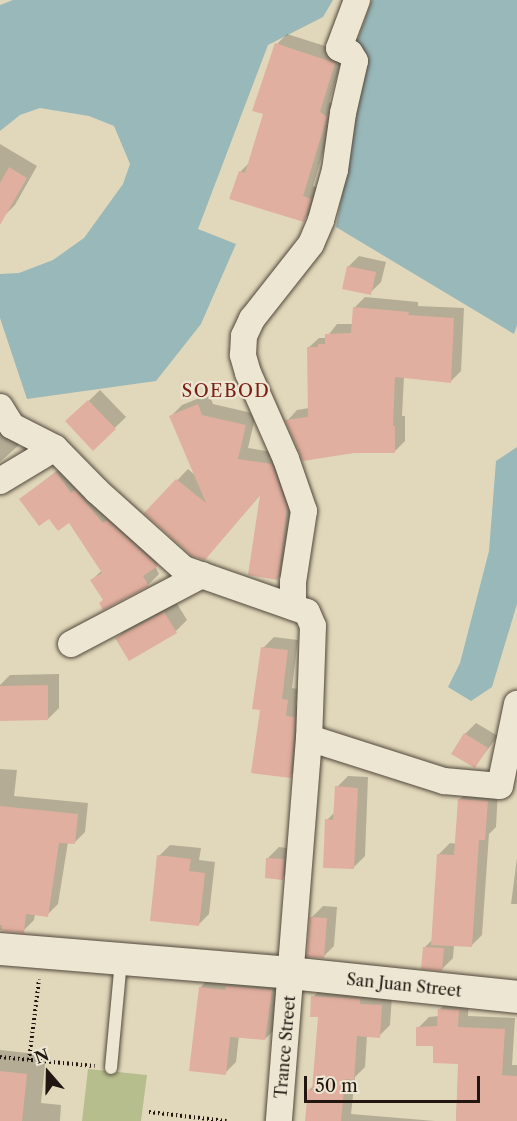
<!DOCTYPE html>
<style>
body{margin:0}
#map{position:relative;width:517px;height:1121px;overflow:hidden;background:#e1d8bb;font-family:"Libre Caslon Text",serif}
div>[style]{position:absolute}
.green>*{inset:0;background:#b7be8d}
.water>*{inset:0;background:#98b8ba}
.shadow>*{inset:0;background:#0003}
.building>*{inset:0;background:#e1af9f}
.path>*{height:4px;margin-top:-2px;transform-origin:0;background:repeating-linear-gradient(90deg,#221710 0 1.5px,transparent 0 4.5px)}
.roads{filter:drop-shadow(0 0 2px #52473b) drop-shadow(0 0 2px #52473b)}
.service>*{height:12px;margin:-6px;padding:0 6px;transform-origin:6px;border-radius:6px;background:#ece6d3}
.minor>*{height:26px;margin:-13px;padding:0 13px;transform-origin:13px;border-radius:13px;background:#ece6d3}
.tertiary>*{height:32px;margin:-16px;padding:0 16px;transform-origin:16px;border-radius:16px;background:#ece6d3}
span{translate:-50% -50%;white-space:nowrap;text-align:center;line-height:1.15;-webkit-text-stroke:4.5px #ece6d3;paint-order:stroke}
.street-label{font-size:16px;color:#221710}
.neighbourhood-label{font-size:18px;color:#7a1f14;letter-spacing:1.5px}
.north{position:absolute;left:18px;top:1043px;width:60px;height:60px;-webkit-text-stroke:4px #ece6d3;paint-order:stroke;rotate:340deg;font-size:16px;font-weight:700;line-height:24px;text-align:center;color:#221710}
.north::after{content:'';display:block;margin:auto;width:21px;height:27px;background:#221710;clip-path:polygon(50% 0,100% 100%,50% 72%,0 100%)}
.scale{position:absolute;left:304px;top:1076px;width:176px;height:27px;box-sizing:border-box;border:3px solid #221710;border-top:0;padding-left:8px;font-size:18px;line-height:21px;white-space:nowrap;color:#221710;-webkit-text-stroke:4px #ece6d3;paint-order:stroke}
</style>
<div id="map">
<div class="green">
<div style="clip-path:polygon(88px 1069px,147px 1075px,141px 1121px,82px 1121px)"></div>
</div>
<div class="water">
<div style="clip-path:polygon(13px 0,333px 0,323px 17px,268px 45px,198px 229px,236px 244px,201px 324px,156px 381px,27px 399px,0 318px,0 274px,19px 273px,53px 260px,84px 238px,123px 184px,130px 164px,114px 126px,89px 116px,40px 108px,20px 115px,0 131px,0 5px)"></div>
<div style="clip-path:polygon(372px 0,517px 0,517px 325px,514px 334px,336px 227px,363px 78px,356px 44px)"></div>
<div style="clip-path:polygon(517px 447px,517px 604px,492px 687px,471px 701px,448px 687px,460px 663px,489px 551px,496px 461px)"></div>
</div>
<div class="shadow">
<div style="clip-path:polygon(287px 34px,344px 52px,329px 102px,337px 106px,313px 186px,321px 189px,314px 210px,303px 220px,240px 172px,250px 162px,264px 113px,277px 44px)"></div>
<div style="clip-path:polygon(0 144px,37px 166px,15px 205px,4px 216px,0 214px)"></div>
<div style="clip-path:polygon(359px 256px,386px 262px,381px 282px,370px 293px,348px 267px)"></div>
<div style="clip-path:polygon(365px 297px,418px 302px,418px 306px,464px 308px,461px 371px,451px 381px,404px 376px,402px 416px,405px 416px,405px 441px,395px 451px,287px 421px,297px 410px,309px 408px,308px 348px,319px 338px,326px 338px,337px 324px,353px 324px,355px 307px)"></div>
<div style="clip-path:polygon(100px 390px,126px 417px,93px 449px,68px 421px)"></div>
<div style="clip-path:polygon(209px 394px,213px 404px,256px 414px,248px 448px,283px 454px,297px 496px,289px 567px,278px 578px,262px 493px,205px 559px,146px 513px,188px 469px,196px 476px,171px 416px,182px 405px)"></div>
<div style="clip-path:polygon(2px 420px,20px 444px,0 462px,0 422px)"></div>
<div style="clip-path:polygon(68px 462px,168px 554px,155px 566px,159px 574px,148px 585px,104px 608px,104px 600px,92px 580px,102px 570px,69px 521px,49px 517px,21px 499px)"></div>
<div style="clip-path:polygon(176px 602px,187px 620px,176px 631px,117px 638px,128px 627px)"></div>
<div style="clip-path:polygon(274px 637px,298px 640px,292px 688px,298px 689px,296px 705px,305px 706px,301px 765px,290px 776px,262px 709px,263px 648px)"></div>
<div style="clip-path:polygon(59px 674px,59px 708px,48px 719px,0 720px,0 685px,10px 675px)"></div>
<div style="clip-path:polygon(476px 723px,498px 736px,475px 766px,465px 734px)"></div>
<div style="clip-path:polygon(0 769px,17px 770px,14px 796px,88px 803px,85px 832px,74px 843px,68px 842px,58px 904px,47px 915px,35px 914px,34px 920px,23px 931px,0 930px)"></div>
<div style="clip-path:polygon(348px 776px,368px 777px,365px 856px,354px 867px,327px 820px,335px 812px,337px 787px)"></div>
<div style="clip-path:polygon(470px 789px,498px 790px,496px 827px,489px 834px,482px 935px,471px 946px,454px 945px,453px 958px,442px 969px,425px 947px,433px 939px,439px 854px,450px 843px,457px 844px,459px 800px)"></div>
<div style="clip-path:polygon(170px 845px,201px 848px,199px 860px,215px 862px,209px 914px,198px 925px,159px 856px)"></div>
<div style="clip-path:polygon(279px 847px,295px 849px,293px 867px,282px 878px,268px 858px)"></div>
<div style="clip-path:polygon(517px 858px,517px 904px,511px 904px)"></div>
<div style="clip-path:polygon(323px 906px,337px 907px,334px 946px,323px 957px,312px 917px)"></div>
<div style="clip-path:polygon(211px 976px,282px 980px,276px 1028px,265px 1039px,239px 1036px,236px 1062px,225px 1073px,200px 988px)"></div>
<div style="clip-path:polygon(324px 986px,392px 995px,390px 1025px,379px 1036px,367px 1035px,365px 1067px,355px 1077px,351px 1114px,435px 1121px,307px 1121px,309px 1090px,314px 1085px,320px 1016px,313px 997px)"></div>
<div style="clip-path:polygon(450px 999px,469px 999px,468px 1016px,515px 1018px,512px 1065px,517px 1065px,517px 1121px,456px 1121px,459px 1063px,418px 1028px,429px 1017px,439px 1016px,439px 1010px)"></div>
<div style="clip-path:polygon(0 1050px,46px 1055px,41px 1103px,61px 1105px,60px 1121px,0 1121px)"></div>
</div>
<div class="building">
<div style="clip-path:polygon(275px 43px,335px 63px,320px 112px,327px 117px,303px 196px,311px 199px,304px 222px,229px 199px,239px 171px,245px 173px,263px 114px,252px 111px)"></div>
<div style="clip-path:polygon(9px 167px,27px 178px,0 225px,0 183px)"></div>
<div style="clip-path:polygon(347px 266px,376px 272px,371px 295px,342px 289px)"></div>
<div style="clip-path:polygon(353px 307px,409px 312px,408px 315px,454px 318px,451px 383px,395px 377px,393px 426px,395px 426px,395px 453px,354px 453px,303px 461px,285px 420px,308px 417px,307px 347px,318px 347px,318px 344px,325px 344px,325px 334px,351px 333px)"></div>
<div style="clip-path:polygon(88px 400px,116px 429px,93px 451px,65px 421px)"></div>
<div style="clip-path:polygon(198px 404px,202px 415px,246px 425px,238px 459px,272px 464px,287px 507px,278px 580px,248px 575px,260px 495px,205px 560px,192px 556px,144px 513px,176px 479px,206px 503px,169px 416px)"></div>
<div style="clip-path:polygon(56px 472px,71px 493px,75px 490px,103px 523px,107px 520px,158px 566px,143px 576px,149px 586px,103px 610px,99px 603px,103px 600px,90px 580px,102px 573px,69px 523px,58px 531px,49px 519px,39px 526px,19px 499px)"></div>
<div style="clip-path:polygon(164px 612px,177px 633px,129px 661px,115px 638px)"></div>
<div style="clip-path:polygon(261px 647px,288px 650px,282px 699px,288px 700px,286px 716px,295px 717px,291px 778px,251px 773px,260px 710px,252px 709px)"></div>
<div style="clip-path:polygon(48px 685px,48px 720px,0 721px,0 686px)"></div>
<div style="clip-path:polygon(464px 733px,488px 748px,475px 768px,451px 754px)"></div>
<div style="clip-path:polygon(335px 786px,358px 788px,354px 869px,323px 868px,325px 819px,333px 820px)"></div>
<div style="clip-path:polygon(458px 799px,488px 801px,485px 840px,479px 840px,472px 947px,431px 945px,437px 854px,454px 855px)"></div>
<div style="clip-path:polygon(0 806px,78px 814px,75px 844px,59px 843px,48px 917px,26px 914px,24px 933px,2px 931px,2px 925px,0 925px)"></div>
<div style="clip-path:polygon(157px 855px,191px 859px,189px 871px,205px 873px,199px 926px,150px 921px)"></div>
<div style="clip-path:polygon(266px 858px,284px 859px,283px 880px,265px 878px)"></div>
<div style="clip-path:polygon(310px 917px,327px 918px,324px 958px,307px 957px)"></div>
<div style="clip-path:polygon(423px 947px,444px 948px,442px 971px,421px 969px)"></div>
<div style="clip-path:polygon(226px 986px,272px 990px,265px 1040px,230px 1037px,226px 1075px,189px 1071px,199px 987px,225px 990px)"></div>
<div style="clip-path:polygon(311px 996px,360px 999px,360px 1004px,382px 1005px,380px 1038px,357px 1036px,354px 1080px,345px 1079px,341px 1121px,305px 1121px,308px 1089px,312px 1090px,318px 1017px,310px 1017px)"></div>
<div style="clip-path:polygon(438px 1009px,459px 1010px,458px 1027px,505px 1029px,502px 1075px,517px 1076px,517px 1121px,456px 1121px,458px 1064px,433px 1063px,433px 1046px,416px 1046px,416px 1027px,437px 1026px)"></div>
<div style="clip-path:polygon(0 1071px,27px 1074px,22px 1121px,0 1121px)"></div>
</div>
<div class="path">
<div style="left:0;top:1057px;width:95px;rotate:5.4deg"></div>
<div style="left:29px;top:1060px;width:81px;rotate:-82.9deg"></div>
<div style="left:149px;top:1112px;width:78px;rotate:6.7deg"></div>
</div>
<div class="roads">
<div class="service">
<div style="left:111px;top:1068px;width:107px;rotate:-84.7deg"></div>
</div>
<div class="minor">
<div style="left:0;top:407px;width:22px;rotate:58deg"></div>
<div style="left:12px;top:426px;width:48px;rotate:27.1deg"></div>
<div style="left:55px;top:448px;width:60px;rotate:45.7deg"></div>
<div style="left:97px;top:491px;width:117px;rotate:41.9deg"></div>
<div style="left:184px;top:569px;width:130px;rotate:19.3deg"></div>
<div style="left:307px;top:612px;width:15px;rotate:67deg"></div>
<div style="left:313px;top:626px;width:112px;rotate:92deg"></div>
<div style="left:309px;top:738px;width:384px;rotate:94.5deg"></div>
<div style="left:0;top:481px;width:64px;rotate:-31deg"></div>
<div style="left:293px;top:607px;width:25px;rotate:-90deg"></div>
<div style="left:293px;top:582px;width:72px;rotate:-81.2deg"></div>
<div style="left:304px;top:511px;width:55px;rotate:-109.1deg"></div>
<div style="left:286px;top:459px;width:94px;rotate:-113.8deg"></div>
<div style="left:248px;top:373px;width:19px;rotate:-106deg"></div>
<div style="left:243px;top:355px;width:19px;rotate:-87deg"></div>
<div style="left:244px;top:336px;width:19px;rotate:-65deg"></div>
<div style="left:252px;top:319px;width:95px;rotate:-51.8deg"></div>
<div style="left:311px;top:244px;width:26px;rotate:-67deg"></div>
<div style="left:321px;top:220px;width:52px;rotate:-74.4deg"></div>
<div style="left:335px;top:170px;width:58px;rotate:-82deg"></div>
<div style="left:343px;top:113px;width:53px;rotate:-77deg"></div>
<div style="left:355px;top:61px;width:9px;rotate:-122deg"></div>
<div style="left:350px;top:53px;width:12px;rotate:-156deg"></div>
<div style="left:339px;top:48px;width:51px;rotate:-69.4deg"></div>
<div style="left:71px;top:644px;width:148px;rotate:-27.8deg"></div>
<div style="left:309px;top:738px;width:142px;rotate:17.7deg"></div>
<div style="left:444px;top:781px;width:56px;rotate:5.1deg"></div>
<div style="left:500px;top:786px;width:84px;rotate:-78.3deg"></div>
</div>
<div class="tertiary">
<div style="left:0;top:949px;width:291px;rotate:4.7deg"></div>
<div style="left:290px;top:973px;width:228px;rotate:6deg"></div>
</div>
</div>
<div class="street-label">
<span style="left:404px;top:985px;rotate:6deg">San Juan Street</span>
<span style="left:285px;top:1047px;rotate:-85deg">Trance Street</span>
</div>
<div class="neighbourhood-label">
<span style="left:226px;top:391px">SOEBOD</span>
</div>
<div class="north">N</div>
<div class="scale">50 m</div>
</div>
